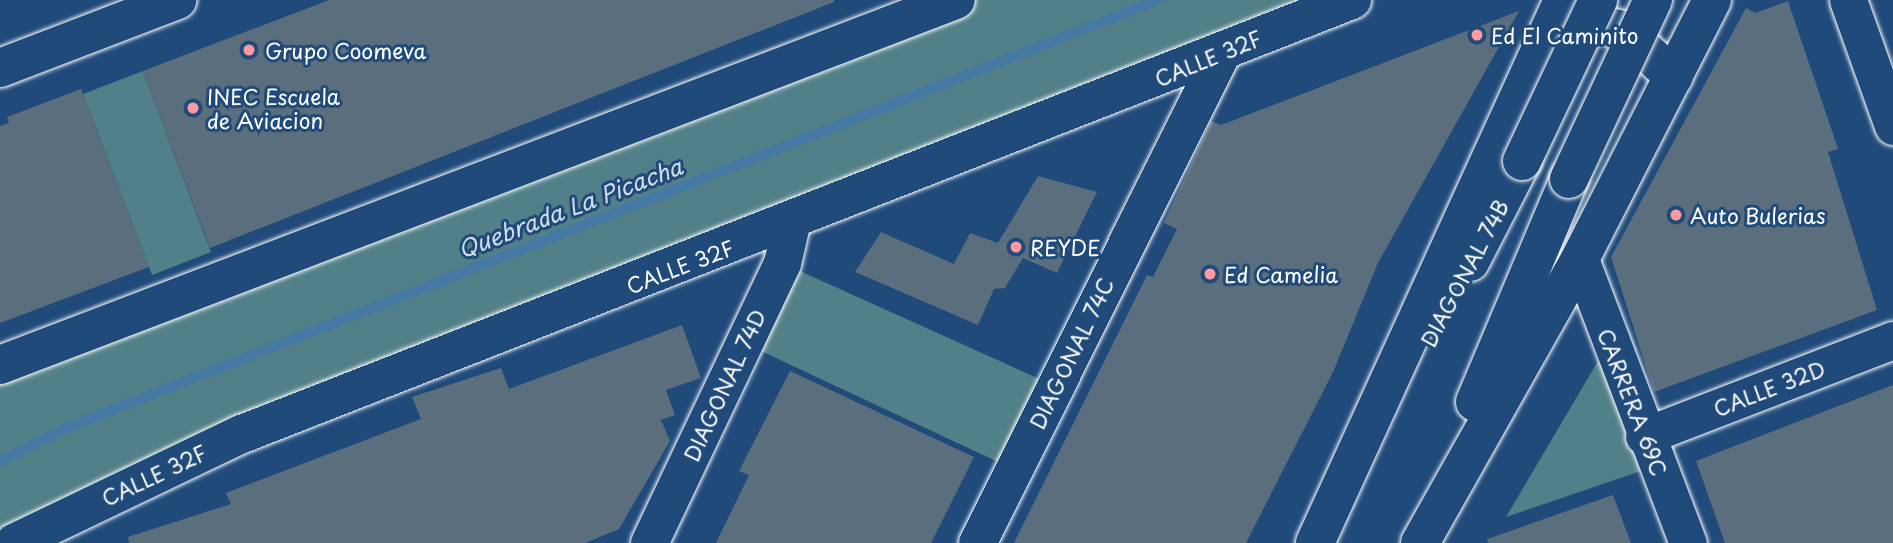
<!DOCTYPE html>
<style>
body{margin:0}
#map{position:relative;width:1893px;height:543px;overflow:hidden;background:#1f4a7a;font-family:"Playpen Sans",sans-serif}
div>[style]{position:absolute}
.green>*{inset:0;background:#528089}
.stream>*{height:10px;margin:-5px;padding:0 5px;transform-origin:5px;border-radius:5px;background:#4679a3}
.building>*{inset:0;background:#5b6e7d}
.roads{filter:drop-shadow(0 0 2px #fff) drop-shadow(0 0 2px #fff)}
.minor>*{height:37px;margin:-18.5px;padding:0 18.5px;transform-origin:18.5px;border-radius:18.5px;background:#1f4a7a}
.tertiary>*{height:38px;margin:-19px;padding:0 19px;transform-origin:19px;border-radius:19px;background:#1f4a7a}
.secondary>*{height:38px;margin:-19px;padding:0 19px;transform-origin:19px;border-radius:19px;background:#1f4a7a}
.primary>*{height:38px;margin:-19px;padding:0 19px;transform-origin:19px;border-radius:19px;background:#1f4a7a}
.bridges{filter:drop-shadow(0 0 2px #fff) drop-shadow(0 0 2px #fff)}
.secondary-bridge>*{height:38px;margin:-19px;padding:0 19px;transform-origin:19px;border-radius:19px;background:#1f4a7a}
.dots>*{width:19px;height:19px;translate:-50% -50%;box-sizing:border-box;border:4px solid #1f4a7a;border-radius:50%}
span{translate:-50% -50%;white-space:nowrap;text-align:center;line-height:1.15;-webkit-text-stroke:6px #1f4a7a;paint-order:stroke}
.poi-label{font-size:21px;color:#fff}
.left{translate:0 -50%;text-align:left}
.street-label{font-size:21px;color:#fff}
.water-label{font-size:23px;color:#d1dee8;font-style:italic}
</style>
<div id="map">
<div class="green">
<div style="clip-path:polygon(956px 0,1352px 0,0 543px,0 365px)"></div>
<div style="clip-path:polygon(143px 71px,211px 252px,152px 275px,83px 94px)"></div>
<div style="clip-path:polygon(782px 263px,1055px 386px,1013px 469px,744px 343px)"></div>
<div style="clip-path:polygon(1601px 356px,1644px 470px,1506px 517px)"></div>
</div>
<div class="stream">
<div style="left:0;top:461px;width:74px;rotate:-26.6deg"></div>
<div style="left:66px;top:428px;width:1173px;rotate:-21.4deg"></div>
</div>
<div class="building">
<div style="clip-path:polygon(329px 0,834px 0,834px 2px,210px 248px,143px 71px)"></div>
<div style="clip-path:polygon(1788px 1px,1838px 149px,1828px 152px,1877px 310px,1654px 392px,1611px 257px,1746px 8px,1755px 13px)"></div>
<div style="clip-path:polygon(1519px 11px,1378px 263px,1333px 372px,1246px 543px,1014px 543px,1147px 275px,1153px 277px,1177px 229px,1164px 223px,1211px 121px,1221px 125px)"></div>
<div style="clip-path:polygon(81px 89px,149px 267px,0 323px,0 126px,9px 123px,7px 117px)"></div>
<div style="clip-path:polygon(1038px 176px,1097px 192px,1057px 273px,1023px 258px,1005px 288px,994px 289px,978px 325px,855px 272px,881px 232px,954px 264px,970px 233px,998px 243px)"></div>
<div style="clip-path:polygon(682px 325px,701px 378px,666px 390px,675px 415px,661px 420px,670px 441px,619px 529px,585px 543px,129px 543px,128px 537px,231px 504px,226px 493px,421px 419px,412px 397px,501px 368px,509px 389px)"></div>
<div style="clip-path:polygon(790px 371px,974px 457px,931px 543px,716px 543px,749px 475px,739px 471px)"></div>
<div style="clip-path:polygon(1893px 385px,1893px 543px,1725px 543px,1696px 461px)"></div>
<div style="clip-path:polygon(1613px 495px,1631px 543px,1488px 543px,1487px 539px)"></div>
</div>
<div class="roads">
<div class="minor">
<div style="left:1848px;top:0;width:134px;rotate:70.3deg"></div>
<div style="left:1580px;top:259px;width:304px;rotate:69.2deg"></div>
<div style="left:1644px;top:436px;width:267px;rotate:-21.1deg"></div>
<div style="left:649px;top:543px;width:310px;rotate:-64.6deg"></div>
<div style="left:782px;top:263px;width:40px;rotate:-77deg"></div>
<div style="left:977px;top:543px;width:549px;rotate:-63.48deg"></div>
</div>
<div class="tertiary">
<div style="left:0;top:365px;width:1023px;rotate:-20.9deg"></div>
<div style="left:14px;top:543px;width:253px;rotate:-25.6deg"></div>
<div style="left:242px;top:434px;width:1192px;rotate:-21.36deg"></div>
</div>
<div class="secondary">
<div style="left:1557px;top:23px;width:24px;rotate:-7deg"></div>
<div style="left:1581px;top:20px;width:43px;rotate:13.4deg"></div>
<div style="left:1623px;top:30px;width:69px;rotate:42.7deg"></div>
<div style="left:1470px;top:262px;width:114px;rotate:-62.8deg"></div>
<div style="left:1475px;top:402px;width:242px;rotate:-67.1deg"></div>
<div style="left:1315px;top:543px;width:597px;rotate:-65.45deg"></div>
<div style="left:1420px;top:543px;width:326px;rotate:-60.6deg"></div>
<div style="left:1580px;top:259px;width:291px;rotate:-63deg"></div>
</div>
<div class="primary">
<div style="left:0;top:68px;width:190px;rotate:-21deg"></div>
</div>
</div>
<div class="bridges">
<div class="secondary-bridge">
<div style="left:1522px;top:161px;width:178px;rotate:-64.7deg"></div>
<div style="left:1569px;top:179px;width:198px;rotate:-64.9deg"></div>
</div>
</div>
<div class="dots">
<div style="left:1477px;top:35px;background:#ff9aa2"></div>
<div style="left:249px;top:50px;background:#ff9aa2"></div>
<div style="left:193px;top:108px;background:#ff9aa2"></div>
<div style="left:1676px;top:215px;background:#ff9aa2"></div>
<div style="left:1016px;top:247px;background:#ff9aa2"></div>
<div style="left:1210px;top:274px;background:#ff9aa2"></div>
</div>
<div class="poi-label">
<span class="left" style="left:1491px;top:35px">Ed El Caminito</span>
<span class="left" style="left:265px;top:50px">Grupo Coomeva</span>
<span class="left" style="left:207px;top:108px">INEC Escuela<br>de Aviacion</span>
<span class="left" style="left:1690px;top:215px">Auto Bulerias</span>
<span class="left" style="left:1030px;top:247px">REYDE</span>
<span class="left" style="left:1224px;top:274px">Ed Camelia</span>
</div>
<div class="street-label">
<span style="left:1208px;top:58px;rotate:-22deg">CALLE 32F</span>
<span style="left:680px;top:266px;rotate:-21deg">CALLE 32F</span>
<span style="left:1464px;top:273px;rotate:-62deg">DIAGONAL 74B</span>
<span style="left:1071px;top:353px;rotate:-64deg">DIAGONAL 74C</span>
<span style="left:724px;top:385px;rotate:-65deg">DIAGONAL 74D</span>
<span style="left:1769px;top:388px;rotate:-21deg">CALLE 32D</span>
<span style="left:1633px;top:402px;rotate:69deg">CARRERA 69C</span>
<span style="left:154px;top:475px;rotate:-25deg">CALLE 32F</span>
</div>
<div class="water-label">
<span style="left:570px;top:208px;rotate:-21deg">Quebrada La Picacha</span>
</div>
</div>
